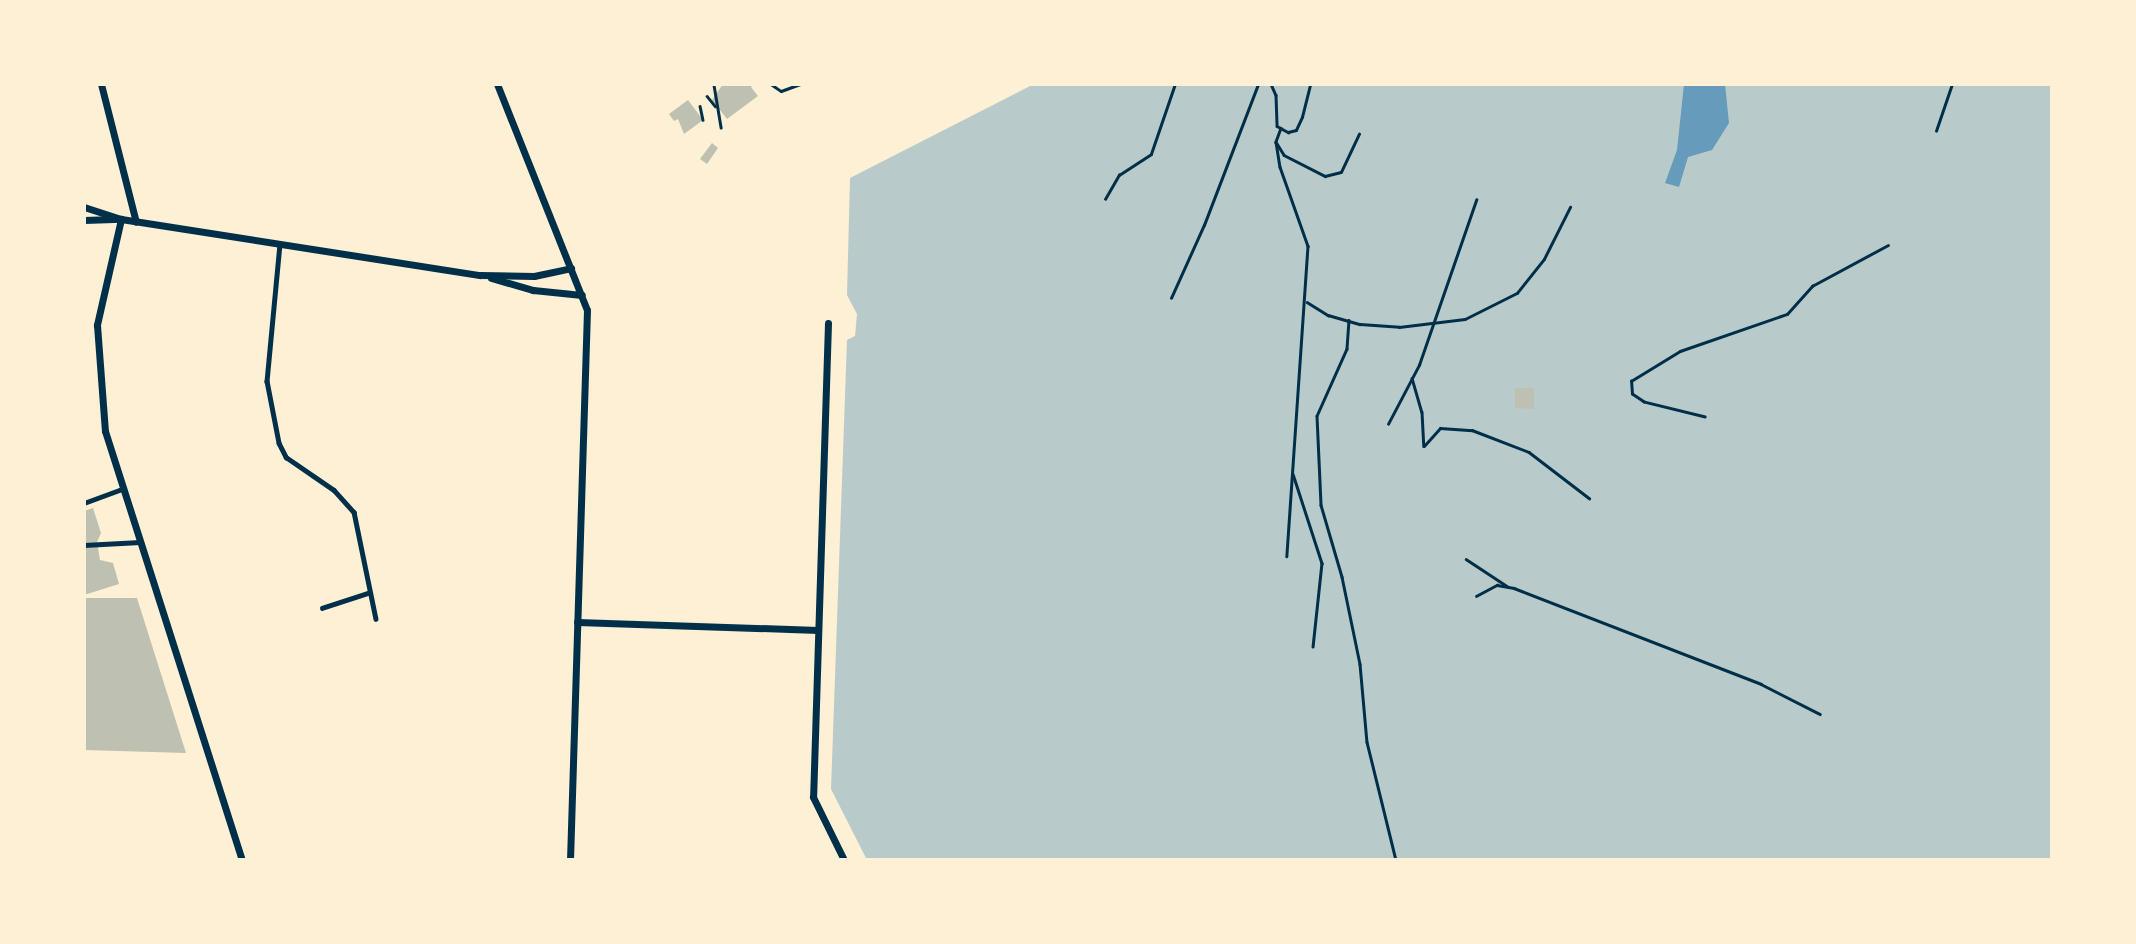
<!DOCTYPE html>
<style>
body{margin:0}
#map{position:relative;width:2136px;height:944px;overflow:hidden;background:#fdf0d5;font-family:Signika,sans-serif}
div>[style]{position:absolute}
.green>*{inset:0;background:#b9caca}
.water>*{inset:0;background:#669bbc}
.building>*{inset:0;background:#bec0b2}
.path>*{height:2.5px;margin:-1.25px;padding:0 1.25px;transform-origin:1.25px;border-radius:1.25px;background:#003049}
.service>*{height:4.5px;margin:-2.25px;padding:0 2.25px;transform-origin:2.25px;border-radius:2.25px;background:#003049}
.minor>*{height:7px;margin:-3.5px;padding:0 3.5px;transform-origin:3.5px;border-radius:3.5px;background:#003049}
span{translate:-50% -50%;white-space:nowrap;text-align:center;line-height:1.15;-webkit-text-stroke:7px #fdf0d5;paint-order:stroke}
.frame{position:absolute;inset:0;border:86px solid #fdf0d5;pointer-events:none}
</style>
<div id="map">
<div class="green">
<div style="clip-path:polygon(1034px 84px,2052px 84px,2052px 860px,867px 860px,831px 789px,847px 340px,855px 336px,857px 314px,847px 295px,850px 178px)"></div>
</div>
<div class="water">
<div style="clip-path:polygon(1684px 84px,1725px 84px,1729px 123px,1712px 150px,1688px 157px,1679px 187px,1665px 183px,1677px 150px)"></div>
</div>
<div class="building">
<div style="clip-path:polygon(723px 84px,755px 84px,751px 87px,758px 96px,727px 119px,712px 100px)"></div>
<div style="clip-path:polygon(688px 100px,703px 120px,684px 134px,678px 119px,674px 121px,669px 114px)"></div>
<div style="clip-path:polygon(712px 143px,718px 148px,707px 164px,700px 159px)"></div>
<div style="clip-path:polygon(1515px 388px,1534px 388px,1534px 409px,1515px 408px)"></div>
<div style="clip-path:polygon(93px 508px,101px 533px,97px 542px,100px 560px,113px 563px,119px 584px,84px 595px,84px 511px)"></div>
<div style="clip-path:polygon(84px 598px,137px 598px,186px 753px,84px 750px)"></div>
</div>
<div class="path">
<div style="left:771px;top:84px;width:12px;rotate:35deg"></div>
<div style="left:781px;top:91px;width:20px;rotate:-20deg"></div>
<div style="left:1271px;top:84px;width:12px;rotate:66deg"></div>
<div style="left:1276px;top:95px;width:31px;rotate:88deg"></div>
<div style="left:1277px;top:126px;width:13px;rotate:29deg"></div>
<div style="left:1288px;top:132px;width:8px;rotate:-14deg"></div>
<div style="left:1296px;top:130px;width:14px;rotate:-65deg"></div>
<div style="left:1302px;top:117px;width:34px;rotate:-76deg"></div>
<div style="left:714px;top:85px;width:43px;rotate:80.5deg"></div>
<div style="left:707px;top:96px;width:13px;rotate:51deg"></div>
<div style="left:700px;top:106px;width:14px;rotate:78deg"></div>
<div style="left:1281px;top:128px;width:15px;rotate:110deg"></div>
<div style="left:1276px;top:142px;width:15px;rotate:58deg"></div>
<div style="left:1284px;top:155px;width:46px;rotate:27.1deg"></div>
<div style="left:1325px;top:176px;width:16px;rotate:-14deg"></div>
<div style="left:1341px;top:172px;width:42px;rotate:-64.7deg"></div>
<div style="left:1936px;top:131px;width:50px;rotate:-71.2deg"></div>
<div style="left:1276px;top:142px;width:25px;rotate:81deg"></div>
<div style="left:1280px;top:167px;width:84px;rotate:70.5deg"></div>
<div style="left:1308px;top:246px;width:311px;rotate:93.9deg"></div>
<div style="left:1105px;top:199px;width:28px;rotate:-60deg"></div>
<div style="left:1119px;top:175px;width:38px;rotate:-33deg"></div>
<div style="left:1151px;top:154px;width:74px;rotate:-71.1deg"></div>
<div style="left:1171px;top:298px;width:80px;rotate:-65.7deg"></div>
<div style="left:1204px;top:225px;width:151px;rotate:-69deg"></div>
<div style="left:1307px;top:302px;width:25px;rotate:32deg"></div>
<div style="left:1328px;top:315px;width:33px;rotate:16deg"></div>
<div style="left:1360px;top:324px;width:39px;rotate:4deg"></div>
<div style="left:1399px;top:327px;width:66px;rotate:-6.9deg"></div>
<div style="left:1465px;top:319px;width:58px;rotate:-26.6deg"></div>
<div style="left:1517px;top:293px;width:43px;rotate:-51.5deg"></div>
<div style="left:1544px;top:259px;width:58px;rotate:-63.4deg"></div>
<div style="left:1349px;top:320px;width:29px;rotate:94deg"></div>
<div style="left:1347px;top:349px;width:73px;rotate:114.1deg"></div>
<div style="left:1317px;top:416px;width:89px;rotate:87.4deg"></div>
<div style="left:1321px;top:505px;width:75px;rotate:73.7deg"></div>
<div style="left:1342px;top:577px;width:89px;rotate:78.3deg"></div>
<div style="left:1360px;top:664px;width:78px;rotate:84.9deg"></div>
<div style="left:1367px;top:742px;width:122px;rotate:76.2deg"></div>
<div style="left:1412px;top:378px;width:35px;rotate:74deg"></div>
<div style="left:1422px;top:412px;width:34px;rotate:87deg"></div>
<div style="left:1424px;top:446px;width:24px;rotate:-48deg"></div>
<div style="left:1440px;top:428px;width:32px;rotate:4deg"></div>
<div style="left:1472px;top:430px;width:61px;rotate:21.1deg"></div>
<div style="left:1529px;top:452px;width:76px;rotate:37.5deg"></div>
<div style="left:1705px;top:417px;width:63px;rotate:-166.2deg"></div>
<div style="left:1644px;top:402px;width:14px;rotate:-146deg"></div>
<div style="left:1632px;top:394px;width:13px;rotate:-94deg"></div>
<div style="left:1631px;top:381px;width:57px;rotate:-31.5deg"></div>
<div style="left:1680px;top:351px;width:113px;rotate:-19.1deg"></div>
<div style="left:1787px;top:314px;width:38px;rotate:-48deg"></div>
<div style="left:1812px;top:286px;width:86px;rotate:-28.3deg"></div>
<div style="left:1388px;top:424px;width:67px;rotate:-62.3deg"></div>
<div style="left:1419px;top:365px;width:175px;rotate:-70.9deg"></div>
<div style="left:1293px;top:474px;width:94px;rotate:72deg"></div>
<div style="left:1322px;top:563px;width:84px;rotate:96.1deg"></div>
<div style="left:1466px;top:559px;width:49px;rotate:33.4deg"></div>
<div style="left:1476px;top:596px;width:24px;rotate:-28deg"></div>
<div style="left:1497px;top:585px;width:17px;rotate:10deg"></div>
<div style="left:1514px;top:588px;width:265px;rotate:21.2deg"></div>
<div style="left:1761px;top:684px;width:66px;rotate:27deg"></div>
</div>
<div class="service">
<div style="left:280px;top:244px;width:138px;rotate:95.4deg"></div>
<div style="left:267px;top:381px;width:63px;rotate:79deg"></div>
<div style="left:279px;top:443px;width:16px;rotate:63deg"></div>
<div style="left:286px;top:457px;width:58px;rotate:34.5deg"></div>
<div style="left:334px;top:490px;width:30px;rotate:48deg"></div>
<div style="left:354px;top:512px;width:109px;rotate:78.4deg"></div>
<div style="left:84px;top:503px;width:40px;rotate:-20.2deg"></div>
<div style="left:84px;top:545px;width:56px;rotate:-3.1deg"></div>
<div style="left:322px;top:608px;width:48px;rotate:-18.1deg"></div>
</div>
<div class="minor">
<div style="left:101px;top:84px;width:142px;rotate:75.8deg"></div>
<div style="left:497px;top:84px;width:243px;rotate:68.3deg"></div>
<div style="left:587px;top:310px;width:550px;rotate:91.77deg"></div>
<div style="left:84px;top:207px;width:38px;rotate:18deg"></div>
<div style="left:121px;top:219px;width:109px;rotate:102.8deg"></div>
<div style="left:97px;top:325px;width:106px;rotate:85.7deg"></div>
<div style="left:105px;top:431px;width:450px;rotate:72.3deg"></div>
<div style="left:84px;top:220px;width:37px;rotate:-2deg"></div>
<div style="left:121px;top:219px;width:363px;rotate:8.9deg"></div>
<div style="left:480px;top:275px;width:54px;rotate:1.1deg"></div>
<div style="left:534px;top:276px;width:38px;rotate:-12deg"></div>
<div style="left:491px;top:278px;width:44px;rotate:15.9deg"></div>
<div style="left:533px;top:290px;width:49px;rotate:5.8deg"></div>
<div style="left:828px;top:323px;width:474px;rotate:91.8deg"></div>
<div style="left:813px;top:797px;width:70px;rotate:63.8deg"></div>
<div style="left:577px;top:622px;width:241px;rotate:1.9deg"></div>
</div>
<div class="frame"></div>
</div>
